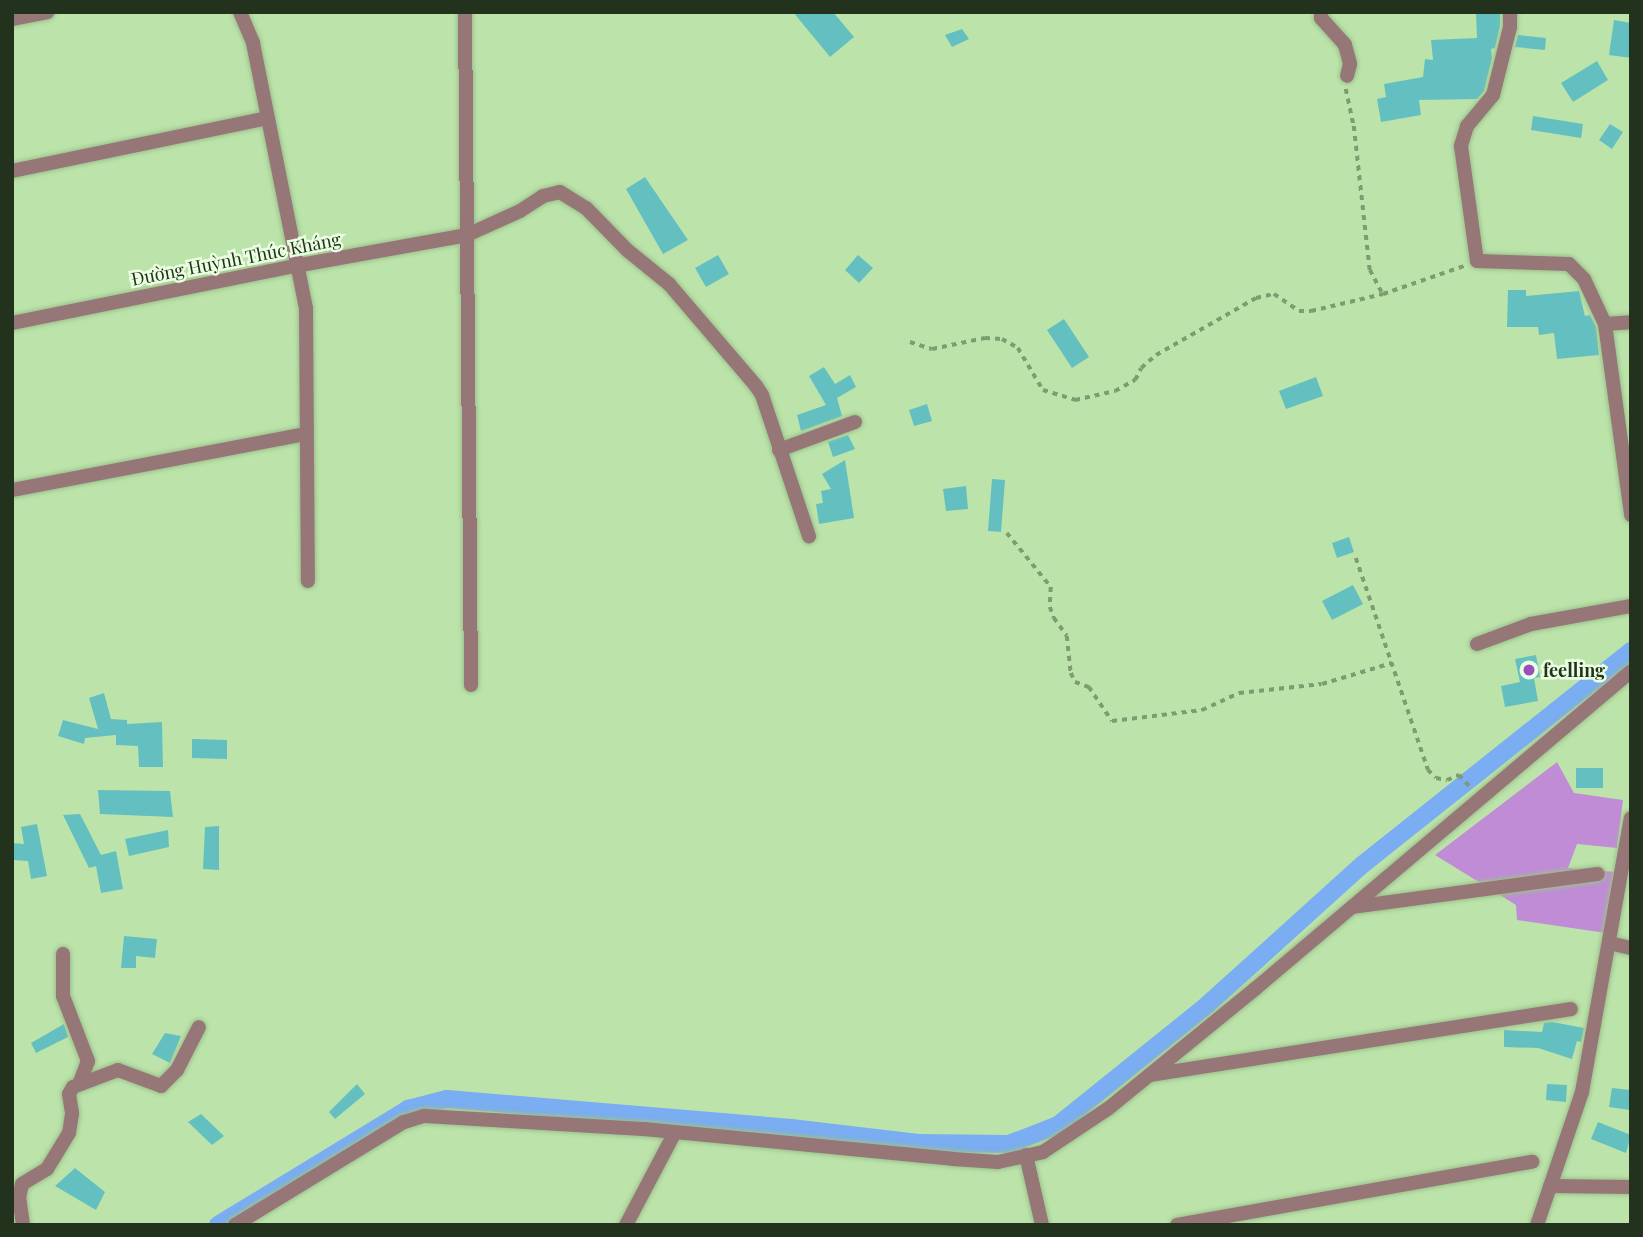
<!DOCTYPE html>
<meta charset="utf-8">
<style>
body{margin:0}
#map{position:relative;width:1643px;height:1237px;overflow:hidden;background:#bce4aa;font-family:"Playfair Display",serif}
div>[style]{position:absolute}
.green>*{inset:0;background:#c08cd6}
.canal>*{height:18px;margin:-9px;padding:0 9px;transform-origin:9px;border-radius:9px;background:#7aadf1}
.building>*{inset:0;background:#64c0c0}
.path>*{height:3.5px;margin-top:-1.75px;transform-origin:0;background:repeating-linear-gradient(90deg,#7e9c70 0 5px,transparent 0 10px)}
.roads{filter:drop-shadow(0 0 2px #9dc08e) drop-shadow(0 0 2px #9dc08e)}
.street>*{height:14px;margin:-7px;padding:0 7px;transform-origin:7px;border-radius:7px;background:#967677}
.dots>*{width:19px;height:19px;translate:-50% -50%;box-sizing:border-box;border:4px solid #eafee1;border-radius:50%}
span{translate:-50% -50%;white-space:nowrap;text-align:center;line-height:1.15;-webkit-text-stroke:5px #eafee1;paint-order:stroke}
.street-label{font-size:18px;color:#23321c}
.poi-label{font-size:18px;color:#23321c;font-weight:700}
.left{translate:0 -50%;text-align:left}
.frame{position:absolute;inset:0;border:14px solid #23321c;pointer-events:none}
</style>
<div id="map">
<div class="green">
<div style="clip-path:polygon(1557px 762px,1574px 793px,1623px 800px,1617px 848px,1577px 844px,1568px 868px,1615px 872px,1606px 933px,1517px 920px,1516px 905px,1435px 855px)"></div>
</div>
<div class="canal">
<div style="left:218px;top:1225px;width:223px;rotate:-31.4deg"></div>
<div style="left:408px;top:1109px;width:40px;rotate:-14.4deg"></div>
<div style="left:447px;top:1099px;width:345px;rotate:4.8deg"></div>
<div style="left:791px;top:1128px;width:128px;rotate:6.7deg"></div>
<div style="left:918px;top:1143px;width:91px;rotate:0.6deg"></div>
<div style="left:1009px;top:1144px;width:53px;rotate:-21.2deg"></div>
<div style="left:1058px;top:1125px;width:191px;rotate:-38.8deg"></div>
<div style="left:1207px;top:1005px;width:209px;rotate:-42.1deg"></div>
<div style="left:1362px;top:865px;width:344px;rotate:-38.5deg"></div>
</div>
<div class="building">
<div style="clip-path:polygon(793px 12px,833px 12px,854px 37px,830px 57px)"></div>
<div style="clip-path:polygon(1476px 12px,1500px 12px,1500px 26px,1495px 48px,1491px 49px,1492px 58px,1484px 91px,1477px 99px,1419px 100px,1421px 115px,1381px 122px,1377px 99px,1386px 97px,1384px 84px,1423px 77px,1425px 59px,1433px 60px,1431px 40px,1477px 38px)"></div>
<div style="clip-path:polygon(1614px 20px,1631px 23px,1631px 58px,1609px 55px)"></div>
<div style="clip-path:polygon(962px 29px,969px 39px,952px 47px,945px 35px)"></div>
<div style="clip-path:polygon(1518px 35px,1546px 38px,1545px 50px,1515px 47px)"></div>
<div style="clip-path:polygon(1597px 61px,1608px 80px,1573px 102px,1561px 83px)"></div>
<div style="clip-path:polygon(1533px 116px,1583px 124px,1581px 138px,1531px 130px)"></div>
<div style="clip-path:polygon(1610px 124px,1623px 132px,1612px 149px,1599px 140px)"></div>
<div style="clip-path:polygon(645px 177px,688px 240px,663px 254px,626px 189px)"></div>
<div style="clip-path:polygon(718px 255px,729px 274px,706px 287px,695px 268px)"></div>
<div style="clip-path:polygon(858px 255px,873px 268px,859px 283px,845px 270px)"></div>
<div style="clip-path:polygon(1508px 290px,1526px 290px,1526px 296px,1579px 291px,1585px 316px,1590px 315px,1596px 327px,1599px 355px,1557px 359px,1554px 333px,1539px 335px,1538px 327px,1507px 327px)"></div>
<div style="clip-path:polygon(1064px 319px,1089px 357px,1072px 368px,1047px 330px)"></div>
<div style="clip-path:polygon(824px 367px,835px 384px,850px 375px,856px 387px,837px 398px,842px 416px,801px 431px,797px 415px,826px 405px,809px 376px)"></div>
<div style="clip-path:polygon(1316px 377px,1323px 396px,1286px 409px,1279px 391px)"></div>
<div style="clip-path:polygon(927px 404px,932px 421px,914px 426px,909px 410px)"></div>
<div style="clip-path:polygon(848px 435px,855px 449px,833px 457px,828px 442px)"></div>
<div style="clip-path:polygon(845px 460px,854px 518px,819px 524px,816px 504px,823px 503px,821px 491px,831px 489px,822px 474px)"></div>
<div style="clip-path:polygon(992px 479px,1005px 480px,1001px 532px,988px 531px)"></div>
<div style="clip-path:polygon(966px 486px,968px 509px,946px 511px,943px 489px)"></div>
<div style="clip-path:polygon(1349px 537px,1354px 552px,1337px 558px,1332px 543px)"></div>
<div style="clip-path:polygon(1353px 585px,1363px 604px,1332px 620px,1322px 601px)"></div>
<div style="clip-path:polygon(1536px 655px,1540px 677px,1534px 678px,1538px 701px,1505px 707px,1501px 686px,1520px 682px,1515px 659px)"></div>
<div style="clip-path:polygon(104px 693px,111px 719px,127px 720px,127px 724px,162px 722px,163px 767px,139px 767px,138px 746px,116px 745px,116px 735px,85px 738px,84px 744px,58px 736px,63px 720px,98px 729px,89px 698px)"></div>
<div style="clip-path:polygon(192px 739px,227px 740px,227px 759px,192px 758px)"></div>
<div style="clip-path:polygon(1576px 768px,1603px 768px,1603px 788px,1576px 788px)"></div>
<div style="clip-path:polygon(98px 790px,170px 791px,173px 817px,100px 814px)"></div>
<div style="clip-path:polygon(80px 814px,101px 855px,116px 851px,123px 889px,101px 893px,96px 866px,89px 868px,63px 815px)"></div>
<div style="clip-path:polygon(37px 824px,47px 876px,31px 879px,28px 861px,12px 860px,12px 843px,24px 844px,21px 827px)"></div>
<div style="clip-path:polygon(219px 826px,219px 870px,203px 869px,205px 827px)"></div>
<div style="clip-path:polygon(168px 830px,169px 847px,129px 856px,125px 839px)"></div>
<div style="clip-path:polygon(124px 936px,157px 939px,155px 958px,136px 956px,136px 968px,121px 968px)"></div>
<div style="clip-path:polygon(1552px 1022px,1584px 1028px,1581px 1042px,1577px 1041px,1572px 1059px,1538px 1048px,1504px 1047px,1504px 1030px,1542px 1032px,1544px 1023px)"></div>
<div style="clip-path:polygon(64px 1024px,68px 1037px,36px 1053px,31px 1043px)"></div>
<div style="clip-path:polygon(165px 1033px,181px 1036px,170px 1063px,152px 1054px)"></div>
<div style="clip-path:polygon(357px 1084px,365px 1094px,335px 1119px,329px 1112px)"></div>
<div style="clip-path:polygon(1547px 1084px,1567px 1085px,1566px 1102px,1546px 1100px)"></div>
<div style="clip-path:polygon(1612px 1088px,1631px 1090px,1630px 1110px,1609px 1107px)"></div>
<div style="clip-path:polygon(201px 1114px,224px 1136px,212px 1145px,188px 1122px)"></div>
<div style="clip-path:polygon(1598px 1122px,1631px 1135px,1626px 1153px,1591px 1139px)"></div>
<div style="clip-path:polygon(75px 1168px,105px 1192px,96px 1210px,55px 1186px)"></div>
</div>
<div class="path">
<div style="left:1346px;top:89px;width:38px;rotate:78deg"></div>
<div style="left:1354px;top:126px;width:145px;rotate:83.7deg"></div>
<div style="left:1370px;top:270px;width:27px;rotate:62deg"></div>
<div style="left:910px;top:342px;width:23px;rotate:18deg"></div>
<div style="left:932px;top:349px;width:54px;rotate:-11.7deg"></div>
<div style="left:985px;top:338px;width:17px;rotate:3deg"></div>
<div style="left:1002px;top:339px;width:18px;rotate:29deg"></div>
<div style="left:1018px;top:348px;width:49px;rotate:59.2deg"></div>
<div style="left:1043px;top:390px;width:34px;rotate:17deg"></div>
<div style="left:1075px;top:400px;width:41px;rotate:-12.7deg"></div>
<div style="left:1115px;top:391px;width:23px;rotate:-29deg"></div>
<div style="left:1135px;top:380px;width:13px;rotate:-63deg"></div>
<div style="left:1141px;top:368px;width:20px;rotate:-41deg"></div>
<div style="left:1156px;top:355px;width:115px;rotate:-29.7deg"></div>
<div style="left:1256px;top:298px;width:18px;rotate:-13deg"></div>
<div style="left:1274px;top:294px;width:30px;rotate:34deg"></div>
<div style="left:1299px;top:311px;width:12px"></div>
<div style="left:1311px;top:311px;width:74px;rotate:-13.3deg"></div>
<div style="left:1383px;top:294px;width:86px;rotate:-19.1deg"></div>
<div style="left:1007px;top:533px;width:70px;rotate:50.8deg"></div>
<div style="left:1051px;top:587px;width:20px;rotate:93deg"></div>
<div style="left:1050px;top:607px;width:12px;rotate:70deg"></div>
<div style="left:1054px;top:618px;width:22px;rotate:54deg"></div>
<div style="left:1067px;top:636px;width:37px;rotate:84deg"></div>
<div style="left:1071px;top:673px;width:10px;rotate:66deg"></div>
<div style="left:1075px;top:682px;width:15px;rotate:20deg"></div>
<div style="left:1089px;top:687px;width:41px;rotate:55.9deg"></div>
<div style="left:1112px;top:721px;width:91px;rotate:-7deg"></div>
<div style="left:1202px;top:710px;width:41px;rotate:-24.7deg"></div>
<div style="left:1239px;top:693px;width:83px;rotate:-6.2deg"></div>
<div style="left:1322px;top:684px;width:73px;rotate:-16.7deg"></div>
<div style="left:1356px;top:558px;width:224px;rotate:71.2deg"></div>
<div style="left:1428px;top:770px;width:11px;rotate:45deg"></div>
<div style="left:1436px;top:778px;width:11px;rotate:10deg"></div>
<div style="left:1447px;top:780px;width:13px;rotate:-23deg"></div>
<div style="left:1459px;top:775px;width:19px;rotate:47deg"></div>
</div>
<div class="roads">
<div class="street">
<div style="left:240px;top:12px;width:34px;rotate:67deg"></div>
<div style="left:253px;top:43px;width:270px;rotate:78.7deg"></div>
<div style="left:306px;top:308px;width:273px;rotate:89.6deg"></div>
<div style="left:465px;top:12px;width:673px;rotate:89.49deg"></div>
<div style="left:1321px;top:12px;width:6px;rotate:90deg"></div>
<div style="left:1321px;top:18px;width:36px;rotate:48deg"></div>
<div style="left:1345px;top:45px;width:20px;rotate:75deg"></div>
<div style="left:1350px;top:64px;width:12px;rotate:104deg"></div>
<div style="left:1510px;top:12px;width:15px;rotate:90deg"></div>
<div style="left:1510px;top:27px;width:70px;rotate:104deg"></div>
<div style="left:1493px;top:95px;width:40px;rotate:130deg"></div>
<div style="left:1467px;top:126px;width:21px;rotate:107deg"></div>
<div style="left:1461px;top:146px;width:116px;rotate:82.1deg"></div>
<div style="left:1477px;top:261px;width:92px;rotate:1.9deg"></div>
<div style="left:1569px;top:264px;width:21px;rotate:45deg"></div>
<div style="left:1584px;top:279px;width:50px;rotate:65deg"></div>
<div style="left:1605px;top:324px;width:193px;rotate:82.2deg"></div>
<div style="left:12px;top:19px;width:36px;rotate:-11deg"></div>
<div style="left:12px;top:171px;width:261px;rotate:-11.7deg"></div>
<div style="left:12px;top:323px;width:289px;rotate:-11.4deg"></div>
<div style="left:295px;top:266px;width:175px;rotate:-10.2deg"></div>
<div style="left:467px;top:235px;width:58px;rotate:-24.4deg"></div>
<div style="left:520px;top:211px;width:27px;rotate:-33deg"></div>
<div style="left:543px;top:196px;width:17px;rotate:-13deg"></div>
<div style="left:560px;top:192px;width:31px;rotate:32deg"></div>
<div style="left:586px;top:208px;width:59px;rotate:45.7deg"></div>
<div style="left:627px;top:250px;width:54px;rotate:39deg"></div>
<div style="left:669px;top:284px;width:134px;rotate:49.5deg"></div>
<div style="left:756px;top:386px;width:11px;rotate:56deg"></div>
<div style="left:762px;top:395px;width:149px;rotate:71.6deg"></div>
<div style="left:1605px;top:324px;width:26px;rotate:-4deg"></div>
<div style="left:779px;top:450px;width:81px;rotate:-20.2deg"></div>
<div style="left:12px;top:490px;width:299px;rotate:-10.8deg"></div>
<div style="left:1477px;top:644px;width:58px;rotate:-20.3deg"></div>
<div style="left:1531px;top:624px;width:102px;rotate:-10.2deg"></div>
<div style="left:1353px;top:907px;width:247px;rotate:-7.7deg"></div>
<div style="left:1609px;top:943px;width:23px;rotate:13deg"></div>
<div style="left:63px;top:954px;width:42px;rotate:90deg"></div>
<div style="left:63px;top:996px;width:70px;rotate:69deg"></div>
<div style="left:88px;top:1061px;width:22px;rotate:111deg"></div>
<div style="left:1150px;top:1075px;width:426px;rotate:-8.9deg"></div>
<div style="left:1026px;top:1155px;width:72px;rotate:77.1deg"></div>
<div style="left:1550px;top:1186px;width:81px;rotate:0.7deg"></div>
<div style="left:23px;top:1225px;width:27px;rotate:-98deg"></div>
<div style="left:19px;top:1198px;width:14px;rotate:-78deg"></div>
<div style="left:22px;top:1184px;width:29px;rotate:-31deg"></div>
<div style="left:47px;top:1169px;width:42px;rotate:-58.6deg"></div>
<div style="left:69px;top:1133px;width:20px;rotate:-81deg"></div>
<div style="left:72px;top:1113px;width:19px;rotate:-99deg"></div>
<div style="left:69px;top:1094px;width:8px;rotate:-60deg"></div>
<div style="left:73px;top:1087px;width:48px;rotate:-20.7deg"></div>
<div style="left:118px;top:1070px;width:46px;rotate:20.4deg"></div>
<div style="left:161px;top:1086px;width:23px;rotate:-45deg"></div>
<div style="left:177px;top:1070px;width:48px;rotate:-62.9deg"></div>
<div style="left:235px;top:1225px;width:198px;rotate:-31.4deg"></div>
<div style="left:404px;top:1122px;width:21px;rotate:-17deg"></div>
<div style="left:424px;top:1116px;width:220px;rotate:3.4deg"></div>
<div style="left:644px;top:1129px;width:310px;rotate:5.5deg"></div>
<div style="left:953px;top:1159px;width:45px;rotate:3.8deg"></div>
<div style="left:998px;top:1162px;width:46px;rotate:-12.5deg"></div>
<div style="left:1043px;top:1152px;width:79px;rotate:-33.7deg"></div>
<div style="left:1109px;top:1108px;width:188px;rotate:-39.2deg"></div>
<div style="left:1255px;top:989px;width:492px;rotate:-40.2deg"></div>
<div style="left:626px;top:1225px;width:105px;rotate:-62.2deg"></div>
<div style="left:1177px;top:1225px;width:361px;rotate:-10.1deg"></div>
<div style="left:1537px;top:1225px;width:140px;rotate:-71.3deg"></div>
<div style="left:1582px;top:1092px;width:278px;rotate:-79.9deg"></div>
</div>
</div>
<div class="dots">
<div style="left:1529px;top:670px;background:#9e4dbd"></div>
</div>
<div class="street-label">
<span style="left:236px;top:259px;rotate:-11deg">Đường Huỳnh Thúc Kháng</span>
</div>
<div class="poi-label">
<span class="left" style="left:1543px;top:670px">feelling</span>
</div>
<div class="frame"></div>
</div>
